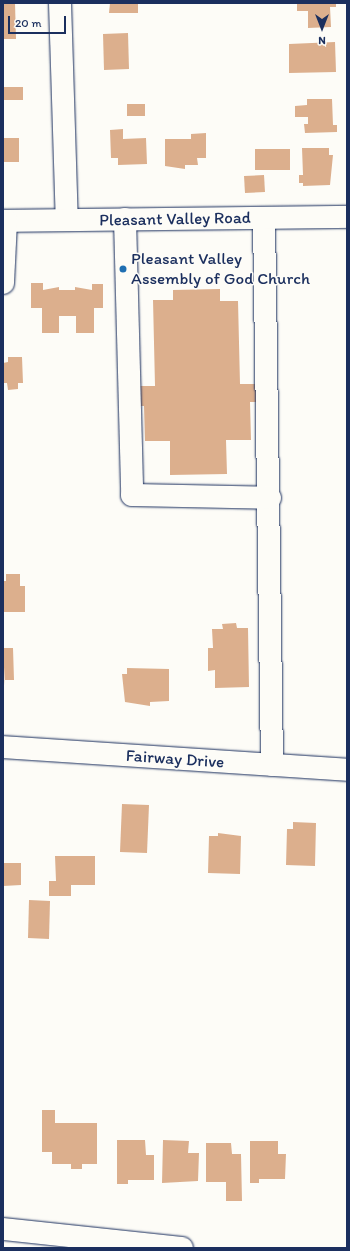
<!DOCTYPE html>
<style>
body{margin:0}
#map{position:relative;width:350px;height:1251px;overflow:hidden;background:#fdfcf7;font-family:Itim,sans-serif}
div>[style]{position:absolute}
.building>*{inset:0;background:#dcaf8d}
.roads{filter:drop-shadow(0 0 1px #1b2f5e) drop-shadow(0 0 1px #1b2f5e)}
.minor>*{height:22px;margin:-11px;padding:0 11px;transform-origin:11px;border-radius:11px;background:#fdfcf7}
.dots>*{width:11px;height:11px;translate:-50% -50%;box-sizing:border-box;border:2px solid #fdfcf7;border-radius:50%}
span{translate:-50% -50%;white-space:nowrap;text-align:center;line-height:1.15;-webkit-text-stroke:3px #fdfcf7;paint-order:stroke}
.street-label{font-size:17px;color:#1b2f5e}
.poi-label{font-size:17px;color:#1b2f5e}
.left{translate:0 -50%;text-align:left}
.frame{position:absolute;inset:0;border:4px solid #1b2f5e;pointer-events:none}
.north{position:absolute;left:302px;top:8px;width:40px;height:40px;-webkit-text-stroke:3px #fdfcf7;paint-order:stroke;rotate:180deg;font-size:11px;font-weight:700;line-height:16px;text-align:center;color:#1b2f5e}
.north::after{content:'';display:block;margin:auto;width:14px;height:18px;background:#1b2f5e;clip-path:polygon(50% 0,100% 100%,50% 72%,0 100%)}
.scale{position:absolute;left:8px;top:16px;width:58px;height:18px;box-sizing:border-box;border:2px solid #1b2f5e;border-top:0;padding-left:5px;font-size:12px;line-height:14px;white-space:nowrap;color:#1b2f5e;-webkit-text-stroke:3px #fdfcf7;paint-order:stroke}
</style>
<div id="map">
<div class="building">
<div style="clip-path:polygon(3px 3px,15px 3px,16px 39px,3px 39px)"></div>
<div style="clip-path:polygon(110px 3px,138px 3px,138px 13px,109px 13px)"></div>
<div style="clip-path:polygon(297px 3px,336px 3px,336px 7px,330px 7px,331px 27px,308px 28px,308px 11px,297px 11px)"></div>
<div style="clip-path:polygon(128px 33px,129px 69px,104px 70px,103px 34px)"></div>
<div style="clip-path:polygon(335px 42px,336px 72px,289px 73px,289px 44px)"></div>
<div style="clip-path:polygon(3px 87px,23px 87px,23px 100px,3px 100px)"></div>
<div style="clip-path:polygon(307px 99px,332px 99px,333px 125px,337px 125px,337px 132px,305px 133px,304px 124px,308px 124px,308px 117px,295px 117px,295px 106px,307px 105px)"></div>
<div style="clip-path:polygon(127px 104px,145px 104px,145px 116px,127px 116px)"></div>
<div style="clip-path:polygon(123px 129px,123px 139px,146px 138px,147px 164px,118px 165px,118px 158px,111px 158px,110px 130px)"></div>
<div style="clip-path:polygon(206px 133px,206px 158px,197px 158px,198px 165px,185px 165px,185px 169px,165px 166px,165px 139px,191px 139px,191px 134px)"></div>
<div style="clip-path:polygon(3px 138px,19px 138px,19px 162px,3px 162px)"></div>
<div style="clip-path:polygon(302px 148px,329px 148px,329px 155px,333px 155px,330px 185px,303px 186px,303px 183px,299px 183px,299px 175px,303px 175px)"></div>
<div style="clip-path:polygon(255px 149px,290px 149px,290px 170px,255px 170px)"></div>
<div style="clip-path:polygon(264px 175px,265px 192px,245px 193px,244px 176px)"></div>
<div style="clip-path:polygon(31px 283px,43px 283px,43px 290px,59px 287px,59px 290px,75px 290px,75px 287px,92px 290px,92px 284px,103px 284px,103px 308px,94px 308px,94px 333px,76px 333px,76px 316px,59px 316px,59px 333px,42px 333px,42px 308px,31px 308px)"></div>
<div style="clip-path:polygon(220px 289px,220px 301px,238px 301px,240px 384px,270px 384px,270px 402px,250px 402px,251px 440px,226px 440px,227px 474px,170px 475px,170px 441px,145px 441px,144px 406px,126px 406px,125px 386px,155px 386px,153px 300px,173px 300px,173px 290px)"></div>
<div style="clip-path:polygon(8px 357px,22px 357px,23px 383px,18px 383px,18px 389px,8px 390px,7px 383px,3px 383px,3px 363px,8px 362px)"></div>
<div style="clip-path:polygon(6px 574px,20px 574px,20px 586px,25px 586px,25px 612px,3px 612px,3px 581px,6px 581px)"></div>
<div style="clip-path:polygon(236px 623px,237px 628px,248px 628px,249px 687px,215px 688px,215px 670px,208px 671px,208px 648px,213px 648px,212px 629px,223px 629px,222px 624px)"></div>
<div style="clip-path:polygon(3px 648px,13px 648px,14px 680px,5px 680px,5px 686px)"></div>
<div style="clip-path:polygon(127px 668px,169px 669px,169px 701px,150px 702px,150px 706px,125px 702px,122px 674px,127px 674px)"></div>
<div style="clip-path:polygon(122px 804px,149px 805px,147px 853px,120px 852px)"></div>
<div style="clip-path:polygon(293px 822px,316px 823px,315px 866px,286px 865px,287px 829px,293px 829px)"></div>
<div style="clip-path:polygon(218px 833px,241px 836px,240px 874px,208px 873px,209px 836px,218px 836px)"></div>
<div style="clip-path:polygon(55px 856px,95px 856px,95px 885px,71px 885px,71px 896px,49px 896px,49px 881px,56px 881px)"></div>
<div style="clip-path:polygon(3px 863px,21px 863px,21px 885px,3px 886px)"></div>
<div style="clip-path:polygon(29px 900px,50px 901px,49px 939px,28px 938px)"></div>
<div style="clip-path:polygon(42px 1110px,55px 1110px,55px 1123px,97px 1123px,97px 1164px,82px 1164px,82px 1169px,71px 1169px,71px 1164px,52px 1164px,52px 1152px,42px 1152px)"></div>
<div style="clip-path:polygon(117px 1140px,145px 1140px,146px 1155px,154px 1155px,154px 1180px,128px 1180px,128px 1184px,117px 1184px)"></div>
<div style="clip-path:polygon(163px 1140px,189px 1141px,188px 1153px,199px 1153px,198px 1181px,162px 1183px)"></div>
<div style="clip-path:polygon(250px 1141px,278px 1141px,278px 1154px,286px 1154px,285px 1179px,259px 1179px,259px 1183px,250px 1183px)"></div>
<div style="clip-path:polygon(206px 1143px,231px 1143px,232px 1154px,241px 1154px,242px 1201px,226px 1201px,226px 1182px,206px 1182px)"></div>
</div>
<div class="roads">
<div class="minor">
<div style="left:60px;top:3px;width:217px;rotate:88.2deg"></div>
<div style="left:264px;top:218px;width:547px;rotate:89.16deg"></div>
<div style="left:125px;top:219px;width:276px;rotate:88.5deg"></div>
<div style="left:132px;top:495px;width:138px;rotate:1.2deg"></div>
<div style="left:3px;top:221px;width:344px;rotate:-0.7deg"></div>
<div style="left:3px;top:283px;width:62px;rotate:-87.2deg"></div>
<div style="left:3px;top:747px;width:345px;rotate:3.8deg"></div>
<div style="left:3px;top:1229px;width:180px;rotate:6.1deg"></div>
</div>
</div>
<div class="dots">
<div style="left:123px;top:269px;background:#1f6fb2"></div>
</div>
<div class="street-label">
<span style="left:175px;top:219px;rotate:-1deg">Pleasant Valley Road</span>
<span style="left:175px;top:759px;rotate:4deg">Fairway Drive</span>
</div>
<div class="poi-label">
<span class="left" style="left:131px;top:269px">Pleasant Valley<br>Assembly of God Church</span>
</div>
<div class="frame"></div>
<div class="north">N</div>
<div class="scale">20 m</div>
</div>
